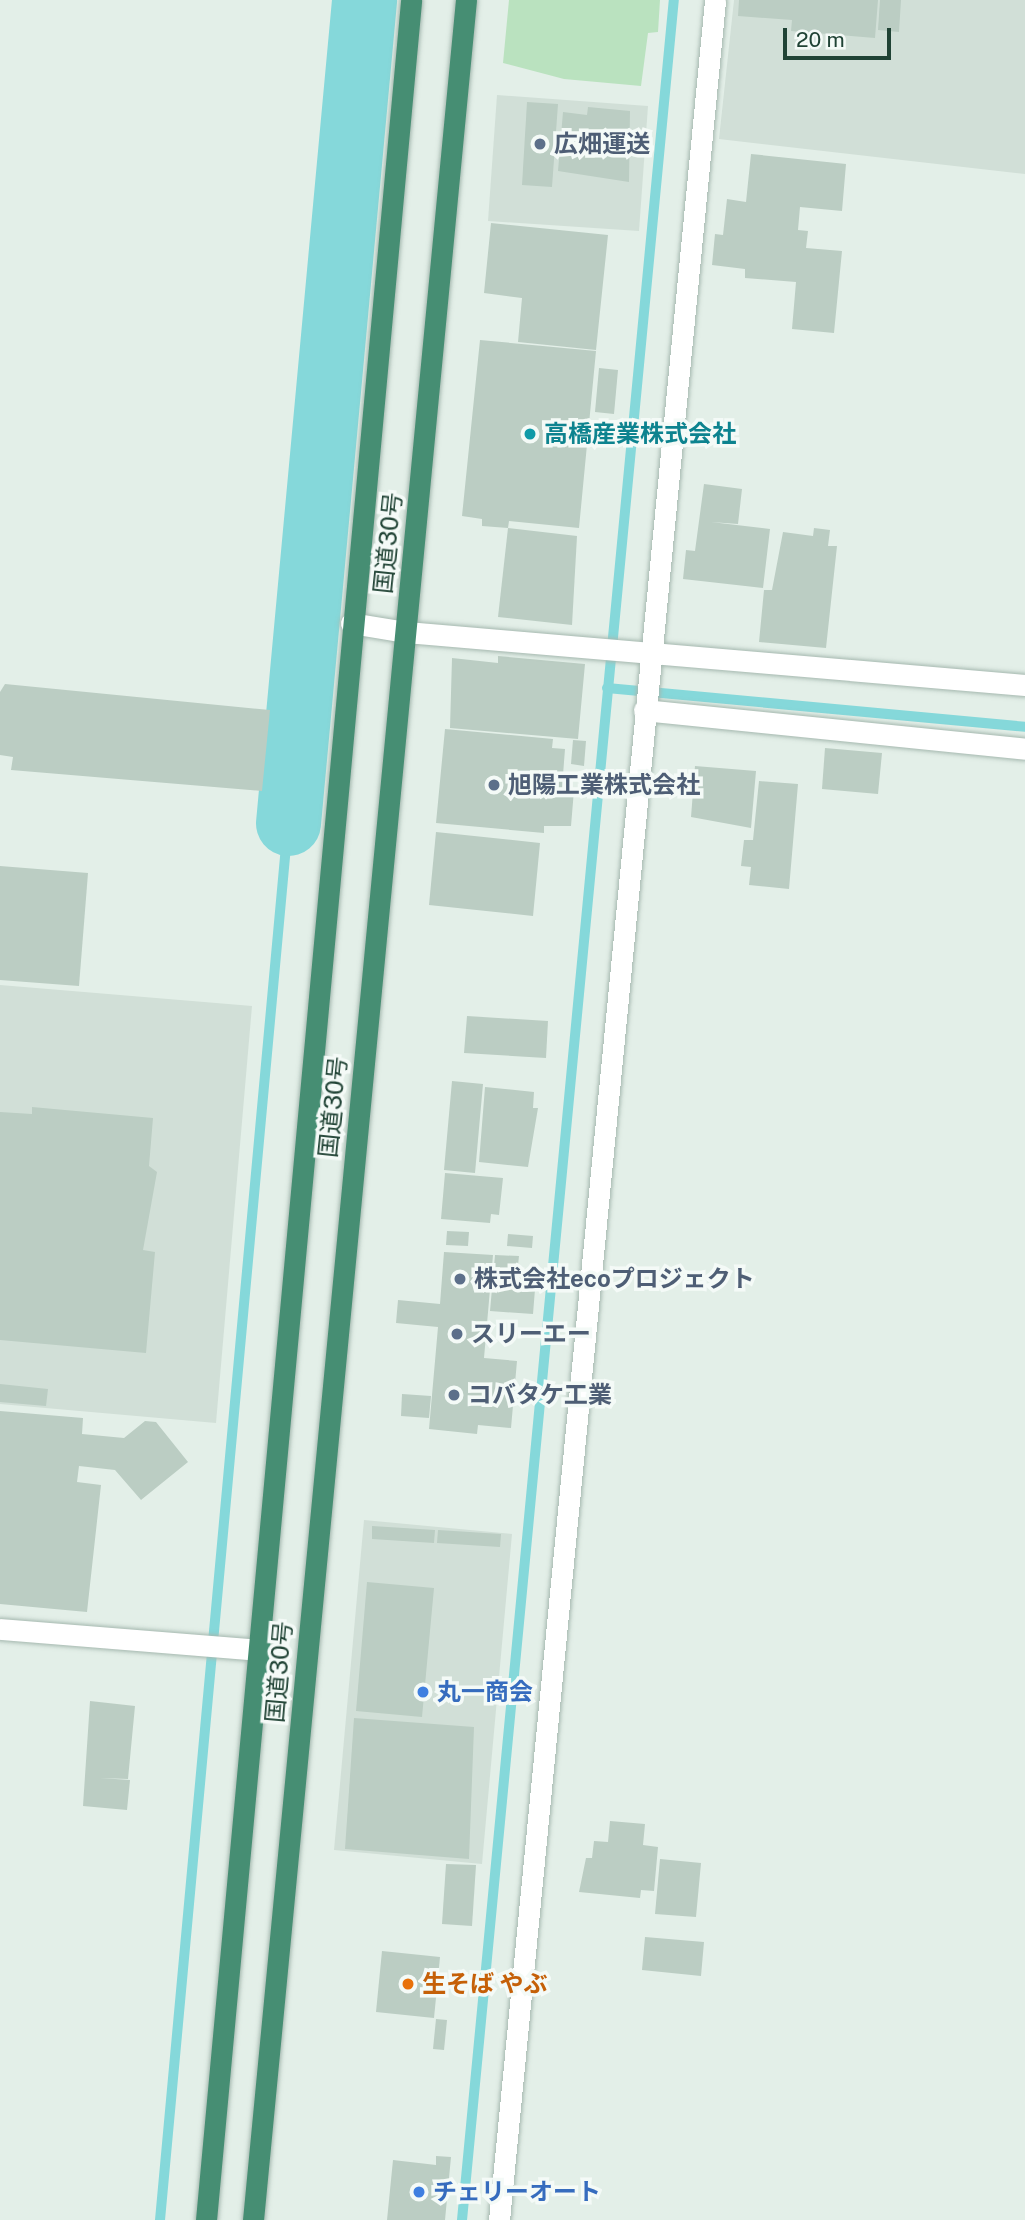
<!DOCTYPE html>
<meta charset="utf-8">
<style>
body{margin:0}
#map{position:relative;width:1025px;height:2220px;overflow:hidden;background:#e3efe8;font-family:"Public Sans","Noto Sans JP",sans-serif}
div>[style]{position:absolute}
.built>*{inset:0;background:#d1dfd7}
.green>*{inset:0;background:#bae2bf}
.stream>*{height:10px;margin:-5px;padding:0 5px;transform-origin:5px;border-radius:5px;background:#85d8da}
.river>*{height:65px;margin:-32.5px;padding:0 32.5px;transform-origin:32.5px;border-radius:32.5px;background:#85d8da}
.building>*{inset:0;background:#bbcdc3}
.roads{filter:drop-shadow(0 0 2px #a5b8af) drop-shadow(0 0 2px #a5b8af)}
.minor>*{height:21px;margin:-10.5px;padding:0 10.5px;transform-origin:10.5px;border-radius:10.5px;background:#fff}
.trunk>*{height:21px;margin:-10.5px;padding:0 10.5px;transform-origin:10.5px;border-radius:10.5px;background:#468e73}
.dots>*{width:19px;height:19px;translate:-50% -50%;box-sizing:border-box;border:4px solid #f4faf7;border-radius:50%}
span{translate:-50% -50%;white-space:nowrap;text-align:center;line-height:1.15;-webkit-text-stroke:7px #f4faf7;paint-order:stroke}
.service-label{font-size:24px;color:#4e5e75;font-weight:700}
.left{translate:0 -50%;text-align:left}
.culture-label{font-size:24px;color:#0d838f;font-weight:700}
.street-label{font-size:24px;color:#204335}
.shop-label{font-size:24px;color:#366cbe;font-weight:700}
.food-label{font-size:24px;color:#c56008;font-weight:700}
.scale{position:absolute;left:783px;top:28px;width:108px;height:32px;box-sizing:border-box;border:4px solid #204335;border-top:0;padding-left:9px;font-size:21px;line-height:24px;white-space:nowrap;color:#204335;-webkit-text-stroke:5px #f4faf7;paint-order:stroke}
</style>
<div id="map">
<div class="built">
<div style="clip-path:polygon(734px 0,1025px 0,1025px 174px,719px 139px)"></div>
<div style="clip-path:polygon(497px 95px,648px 106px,639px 231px,488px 221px)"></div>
<div style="clip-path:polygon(0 985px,252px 1006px,216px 1423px,0 1404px)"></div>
<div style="clip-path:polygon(364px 1520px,512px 1534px,482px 1864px,334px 1850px)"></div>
</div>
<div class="green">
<div style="clip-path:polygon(509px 0,660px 0,658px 32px,648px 33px,641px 86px,564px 79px,503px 63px)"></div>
</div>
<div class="stream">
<div style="left:607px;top:688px;width:420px;rotate:5.3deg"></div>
<div style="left:160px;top:2220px;width:1403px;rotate:-84.76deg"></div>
<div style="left:462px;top:2220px;width:2230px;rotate:-84.55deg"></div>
</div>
<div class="river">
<div style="left:288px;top:823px;width:827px;rotate:-84.72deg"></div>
</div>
<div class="building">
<div style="clip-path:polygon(739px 0,878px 0,875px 38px,791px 31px,792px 20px,738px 16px)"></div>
<div style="clip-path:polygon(880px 0,901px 0,899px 32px,878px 30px)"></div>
<div style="clip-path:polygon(527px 102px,558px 104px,552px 187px,522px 185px)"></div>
<div style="clip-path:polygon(588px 107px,630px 111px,629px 182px,558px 171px,563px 112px,587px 115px)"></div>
<div style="clip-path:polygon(751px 154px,846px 164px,842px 211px,800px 207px,798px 230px,808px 231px,806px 248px,842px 251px,834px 333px,792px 329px,796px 282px,745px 278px,745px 269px,712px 265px,715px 234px,723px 235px,727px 199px,746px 202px)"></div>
<div style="clip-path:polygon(491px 223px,608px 235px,596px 350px,518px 342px,522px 298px,484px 293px)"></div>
<div style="clip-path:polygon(480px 340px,596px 351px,579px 528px,509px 521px,508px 528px,482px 526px,482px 519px,462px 516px)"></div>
<div style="clip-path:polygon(599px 368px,618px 370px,614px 414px,595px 412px)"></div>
<div style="clip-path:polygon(704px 484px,742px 489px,738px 524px,711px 522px,770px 529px,763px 588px,683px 579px,686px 550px,695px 551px)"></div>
<div style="clip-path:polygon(508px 528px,577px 536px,572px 625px,498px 617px)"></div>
<div style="clip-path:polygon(814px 528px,830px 530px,828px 546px,837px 546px,826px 648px,759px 642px,764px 590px,772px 590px,783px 532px,813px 536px)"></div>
<div style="clip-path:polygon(498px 656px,585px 664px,578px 739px,450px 728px,452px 658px,498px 663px)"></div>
<div style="clip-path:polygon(5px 684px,270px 710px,262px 791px,11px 770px,13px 757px,0 755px,0 692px)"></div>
<div style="clip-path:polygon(445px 729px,553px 739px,552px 748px,565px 749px,562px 788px,574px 790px,571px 826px,544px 826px,544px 833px,436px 823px)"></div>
<div style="clip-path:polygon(573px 740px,586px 741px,584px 766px,571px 764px)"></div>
<div style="clip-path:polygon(825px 748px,882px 753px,878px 794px,822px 789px)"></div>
<div style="clip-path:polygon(695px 766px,756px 771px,751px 828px,691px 817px)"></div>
<div style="clip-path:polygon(759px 781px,798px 784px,789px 889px,749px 885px,751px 867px,741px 866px,744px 840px,753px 840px)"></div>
<div style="clip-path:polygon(436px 832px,540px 843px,533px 916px,429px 905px)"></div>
<div style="clip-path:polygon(0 866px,88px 873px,79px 986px,0 980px)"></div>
<div style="clip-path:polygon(467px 1016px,548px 1021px,546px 1058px,464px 1053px)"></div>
<div style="clip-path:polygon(452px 1081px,483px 1084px,475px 1173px,444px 1170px)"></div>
<div style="clip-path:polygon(485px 1087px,534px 1092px,533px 1108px,538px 1108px,528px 1167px,479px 1162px)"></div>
<div style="clip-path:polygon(32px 1107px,153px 1118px,149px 1166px,157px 1172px,143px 1250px,155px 1252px,146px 1353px,0 1340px,0 1112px,32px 1114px)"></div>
<div style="clip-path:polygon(445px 1173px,503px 1178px,499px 1215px,491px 1214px,490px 1223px,441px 1219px)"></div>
<div style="clip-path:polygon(447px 1231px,469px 1232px,468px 1246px,446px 1245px)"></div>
<div style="clip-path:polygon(508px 1234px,533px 1236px,532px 1248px,507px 1246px)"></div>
<div style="clip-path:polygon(444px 1252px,493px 1255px,484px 1358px,517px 1361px,511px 1428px,478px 1425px,477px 1434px,429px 1429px,438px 1327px,396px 1323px,398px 1300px,440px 1304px)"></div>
<div style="clip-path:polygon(495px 1255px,519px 1256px,517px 1275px,536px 1277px,533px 1314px,490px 1311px)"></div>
<div style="clip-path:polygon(0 1384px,48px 1389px,46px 1406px,0 1402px)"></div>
<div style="clip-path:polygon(402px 1394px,431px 1396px,429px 1418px,401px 1416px)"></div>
<div style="clip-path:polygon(0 1411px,83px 1418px,82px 1434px,124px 1438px,145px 1421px,156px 1422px,188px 1462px,141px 1500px,115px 1470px,79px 1466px,77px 1482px,101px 1485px,87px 1612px,0 1604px)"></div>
<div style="clip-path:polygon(372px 1526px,435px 1530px,434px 1543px,372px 1539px)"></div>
<div style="clip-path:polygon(438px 1530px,501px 1534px,500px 1547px,437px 1543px)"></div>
<div style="clip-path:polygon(367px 1582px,434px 1588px,422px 1717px,356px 1711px)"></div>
<div style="clip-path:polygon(90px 1701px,135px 1706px,128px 1779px,100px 1778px,130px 1780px,127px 1810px,83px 1806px)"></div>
<div style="clip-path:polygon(354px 1718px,474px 1727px,469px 1859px,345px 1849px)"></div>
<div style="clip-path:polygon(610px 1821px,645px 1824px,643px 1845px,658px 1847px,654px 1891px,641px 1890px,640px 1898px,579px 1892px,586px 1858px,592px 1858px,594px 1841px,608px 1842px)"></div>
<div style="clip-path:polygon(660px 1859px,701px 1863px,696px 1917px,655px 1914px)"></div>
<div style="clip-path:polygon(446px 1864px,476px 1865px,472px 1926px,442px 1924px)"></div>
<div style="clip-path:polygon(645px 1937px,704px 1942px,701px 1976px,642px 1970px)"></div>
<div style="clip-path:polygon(382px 1951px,440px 1957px,434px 2018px,376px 2012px)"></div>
<div style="clip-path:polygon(436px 2019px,447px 2020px,444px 2050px,433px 2049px)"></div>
<div style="clip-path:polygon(436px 2156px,451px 2157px,445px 2220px,387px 2220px,393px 2160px,436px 2165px)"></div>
</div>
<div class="roads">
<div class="minor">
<div style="left:351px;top:623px;width:56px;rotate:9.3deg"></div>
<div style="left:406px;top:632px;width:621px;rotate:4.89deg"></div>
<div style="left:644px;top:710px;width:383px;rotate:5.8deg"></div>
<div style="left:0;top:1629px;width:260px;rotate:4.6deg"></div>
<div style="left:499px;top:2220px;width:2230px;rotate:-84.44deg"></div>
</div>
<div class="trunk">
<div style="left:206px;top:2220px;width:2229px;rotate:-84.72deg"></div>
<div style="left:253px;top:2220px;width:2230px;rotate:-84.52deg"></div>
</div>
</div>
<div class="dots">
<div style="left:540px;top:144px;background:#5c6f8a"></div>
<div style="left:530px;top:434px;background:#0f9aa8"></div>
<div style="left:494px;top:785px;background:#5c6f8a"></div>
<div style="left:460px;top:1279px;background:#5c6f8a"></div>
<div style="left:457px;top:1334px;background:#5c6f8a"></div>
<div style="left:454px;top:1395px;background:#5c6f8a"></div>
<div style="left:423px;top:1692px;background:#3f7fe0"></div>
<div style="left:408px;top:1984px;background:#e8710a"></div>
<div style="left:419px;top:2192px;background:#3f7fe0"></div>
</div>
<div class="service-label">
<span class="left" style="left:554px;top:144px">広畑運送</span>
<span class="left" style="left:508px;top:785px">旭陽工業株式会社</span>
<span class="left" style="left:474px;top:1279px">株式会社ecoプロジェクト</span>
<span class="left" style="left:471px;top:1334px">スリーエー</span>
<span class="left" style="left:468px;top:1395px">コバタケ工業</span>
</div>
<div class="culture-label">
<span class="left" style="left:544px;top:434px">高橋産業株式会社</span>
</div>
<div class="street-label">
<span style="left:388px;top:543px;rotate:-84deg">国道30号</span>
<span style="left:333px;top:1107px;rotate:-84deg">国道30号</span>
<span style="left:279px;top:1672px;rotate:-85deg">国道30号</span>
</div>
<div class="shop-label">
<span class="left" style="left:437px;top:1692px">丸一商会</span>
<span class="left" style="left:433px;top:2192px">チェリーオート</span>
</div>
<div class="food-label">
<span class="left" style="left:422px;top:1984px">生そば やぶ</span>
</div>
<div class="scale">20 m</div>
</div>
